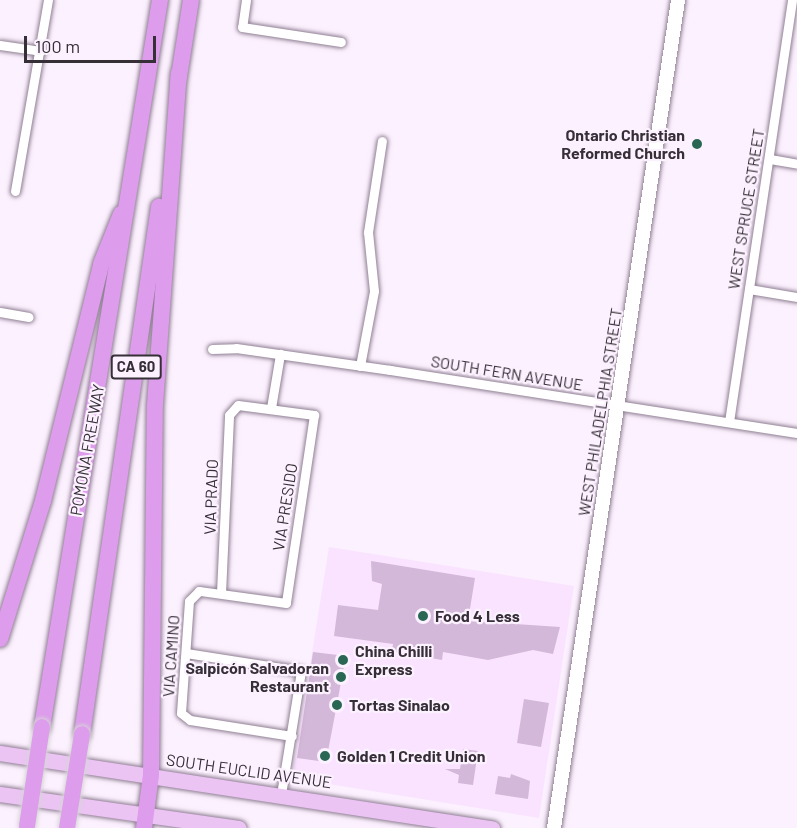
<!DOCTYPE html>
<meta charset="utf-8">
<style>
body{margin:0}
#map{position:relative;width:797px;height:828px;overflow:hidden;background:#fcf1fe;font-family:Barlow,sans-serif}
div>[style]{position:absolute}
.built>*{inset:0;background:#fae3ff}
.building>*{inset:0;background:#d3b8d9}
.roads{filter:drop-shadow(0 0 2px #8f7f93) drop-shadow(0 0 2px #8f7f93)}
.street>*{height:9px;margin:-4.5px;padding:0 4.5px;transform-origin:4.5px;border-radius:4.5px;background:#fff}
.secondary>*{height:14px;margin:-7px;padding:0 7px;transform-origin:7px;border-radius:7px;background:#fff}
.primary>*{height:15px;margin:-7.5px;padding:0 7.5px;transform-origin:7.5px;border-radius:7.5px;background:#ebc4f4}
.highway>*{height:16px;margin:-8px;padding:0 8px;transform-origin:8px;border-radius:8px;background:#dd9cec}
.bridges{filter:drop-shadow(0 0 2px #d7d5d7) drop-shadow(0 0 2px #d7d5d7)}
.highway-bridge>*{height:16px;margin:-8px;padding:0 8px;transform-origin:8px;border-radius:8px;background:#dd9cec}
.dots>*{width:16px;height:16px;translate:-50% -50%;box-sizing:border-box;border:3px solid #fcf1fe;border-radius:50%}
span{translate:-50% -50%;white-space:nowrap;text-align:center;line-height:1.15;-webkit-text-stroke:4.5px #fcf1fe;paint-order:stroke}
.shield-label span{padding:2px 4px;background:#fcf1fe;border:2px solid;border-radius:4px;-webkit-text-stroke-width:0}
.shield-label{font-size:15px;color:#362f38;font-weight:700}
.poi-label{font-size:16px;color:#362f38;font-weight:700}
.right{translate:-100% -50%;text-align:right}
.left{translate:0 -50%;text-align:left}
.street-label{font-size:16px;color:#362f38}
.scale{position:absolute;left:24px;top:36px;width:132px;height:27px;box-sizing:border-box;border:3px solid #362f38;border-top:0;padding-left:8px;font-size:18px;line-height:21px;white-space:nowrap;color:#362f38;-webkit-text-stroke:4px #fcf1fe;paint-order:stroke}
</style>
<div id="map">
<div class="built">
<div style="clip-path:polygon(329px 547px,574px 586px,539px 818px,292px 778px)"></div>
</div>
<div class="building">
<div style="clip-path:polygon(371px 561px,475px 578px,468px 621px,560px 627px,553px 654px,533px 650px,488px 660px,443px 652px,442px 660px,392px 651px,393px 644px,334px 636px,338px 605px,378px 610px,382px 584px,372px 581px)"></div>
<div style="clip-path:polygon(313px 652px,346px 656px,326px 762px,297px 758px)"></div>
<div style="clip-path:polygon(524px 699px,549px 703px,541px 747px,517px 743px)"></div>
<div style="clip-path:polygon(463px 749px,478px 751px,473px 785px,458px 783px,459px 775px,445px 769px,460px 769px)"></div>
<div style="clip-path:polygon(511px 774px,530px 781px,528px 799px,495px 794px,498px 776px,510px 778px)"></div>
</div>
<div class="roads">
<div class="street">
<div style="left:246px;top:0;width:27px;rotate:98deg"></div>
<div style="left:242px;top:27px;width:100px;rotate:8.6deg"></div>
<div style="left:0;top:45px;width:41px;rotate:8.3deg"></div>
<div style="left:770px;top:159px;width:27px;rotate:10deg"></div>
<div style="left:15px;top:191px;width:194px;rotate:-80.2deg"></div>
<div style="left:749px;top:289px;width:49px;rotate:9.5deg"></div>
<div style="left:0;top:312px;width:29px;rotate:10deg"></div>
<div style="left:212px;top:349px;width:24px;rotate:-2deg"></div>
<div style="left:236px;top:348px;width:156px;rotate:8.1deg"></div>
<div style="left:390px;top:370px;width:412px;rotate:8.8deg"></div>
<div style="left:360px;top:366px;width:76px;rotate:-79.4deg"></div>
<div style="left:374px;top:291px;width:59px;rotate:-95.8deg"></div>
<div style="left:368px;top:232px;width:92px;rotate:-81.3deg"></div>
<div style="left:271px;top:408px;width:55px;rotate:-80.5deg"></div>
<div style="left:729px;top:422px;width:427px;rotate:-81.5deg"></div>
<div style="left:221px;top:593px;width:178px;rotate:-87.4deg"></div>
<div style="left:229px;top:415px;width:13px;rotate:-48deg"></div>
<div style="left:238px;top:405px;width:77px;rotate:7.5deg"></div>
<div style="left:314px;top:415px;width:190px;rotate:98.5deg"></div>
<div style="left:286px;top:603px;width:88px;rotate:-172.1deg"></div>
<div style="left:199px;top:591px;width:14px;rotate:135deg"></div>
<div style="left:189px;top:601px;width:112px;rotate:94.1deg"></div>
<div style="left:181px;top:713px;width:11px;rotate:38deg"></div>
<div style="left:190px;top:720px;width:103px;rotate:8.9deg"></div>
<div style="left:186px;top:653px;width:116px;rotate:8.9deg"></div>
<div style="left:301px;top:671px;width:125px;rotate:99.2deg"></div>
</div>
<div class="secondary">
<div style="left:554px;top:828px;width:837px;rotate:-81.48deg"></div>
</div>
<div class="primary">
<div style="left:0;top:753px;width:498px;rotate:8.7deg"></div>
<div style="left:0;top:794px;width:241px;rotate:8.1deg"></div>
</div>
<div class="highway">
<div style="left:178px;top:83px;width:84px;rotate:-81.1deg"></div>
<div style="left:0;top:639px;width:145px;rotate:-72.7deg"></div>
<div style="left:43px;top:501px;width:244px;rotate:-76.2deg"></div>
<div style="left:101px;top:264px;width:54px;rotate:-68.2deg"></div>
<div style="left:42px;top:727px;width:737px;rotate:-80.78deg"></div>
<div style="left:82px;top:734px;width:533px;rotate:-81.69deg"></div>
<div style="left:144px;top:828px;width:53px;rotate:-82.5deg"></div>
<div style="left:151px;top:775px;width:370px;rotate:-89.4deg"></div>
<div style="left:155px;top:405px;width:333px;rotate:-85.9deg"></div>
</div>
</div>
<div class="bridges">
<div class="highway-bridge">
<div style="left:27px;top:826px;width:100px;rotate:-81.4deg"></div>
<div style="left:67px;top:828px;width:95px;rotate:-80.9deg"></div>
</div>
</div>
<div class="dots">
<div style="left:697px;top:144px;background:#296754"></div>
<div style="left:423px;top:616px;background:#296754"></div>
<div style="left:343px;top:660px;background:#296754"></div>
<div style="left:341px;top:677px;background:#296754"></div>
<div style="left:337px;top:705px;background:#296754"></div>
<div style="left:325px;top:756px;background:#296754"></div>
</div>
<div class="shield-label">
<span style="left:136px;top:367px">CA 60</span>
</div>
<div class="poi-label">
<span class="right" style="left:685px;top:144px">Ontario Christian<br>Reformed Church</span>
<span class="left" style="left:435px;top:616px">Food 4 Less</span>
<span class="left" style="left:355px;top:660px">China Chilli<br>Express</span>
<span class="right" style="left:329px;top:677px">Salpicón Salvadoran<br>Restaurant</span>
<span class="left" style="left:349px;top:705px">Tortas Sinalao</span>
<span class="left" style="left:337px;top:756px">Golden 1 Credit Union</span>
</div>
<div class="street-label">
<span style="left:746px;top:209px;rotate:-81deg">WEST SPRUCE STREET</span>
<span style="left:507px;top:373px;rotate:9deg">SOUTH FERN AVENUE</span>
<span style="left:600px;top:412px;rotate:-81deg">WEST PHILADELPHIA STREET</span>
<span style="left:87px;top:450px;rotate:-80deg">POMONA FREEWAY</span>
<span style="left:211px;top:497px;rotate:-88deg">VIA PRADO</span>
<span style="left:285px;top:507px;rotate:-81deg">VIA PRESIDO</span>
<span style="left:171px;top:656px;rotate:-86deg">VIA CAMINO</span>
<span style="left:249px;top:771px;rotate:8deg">SOUTH EUCLID AVENUE</span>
</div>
<div class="scale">100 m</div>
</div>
